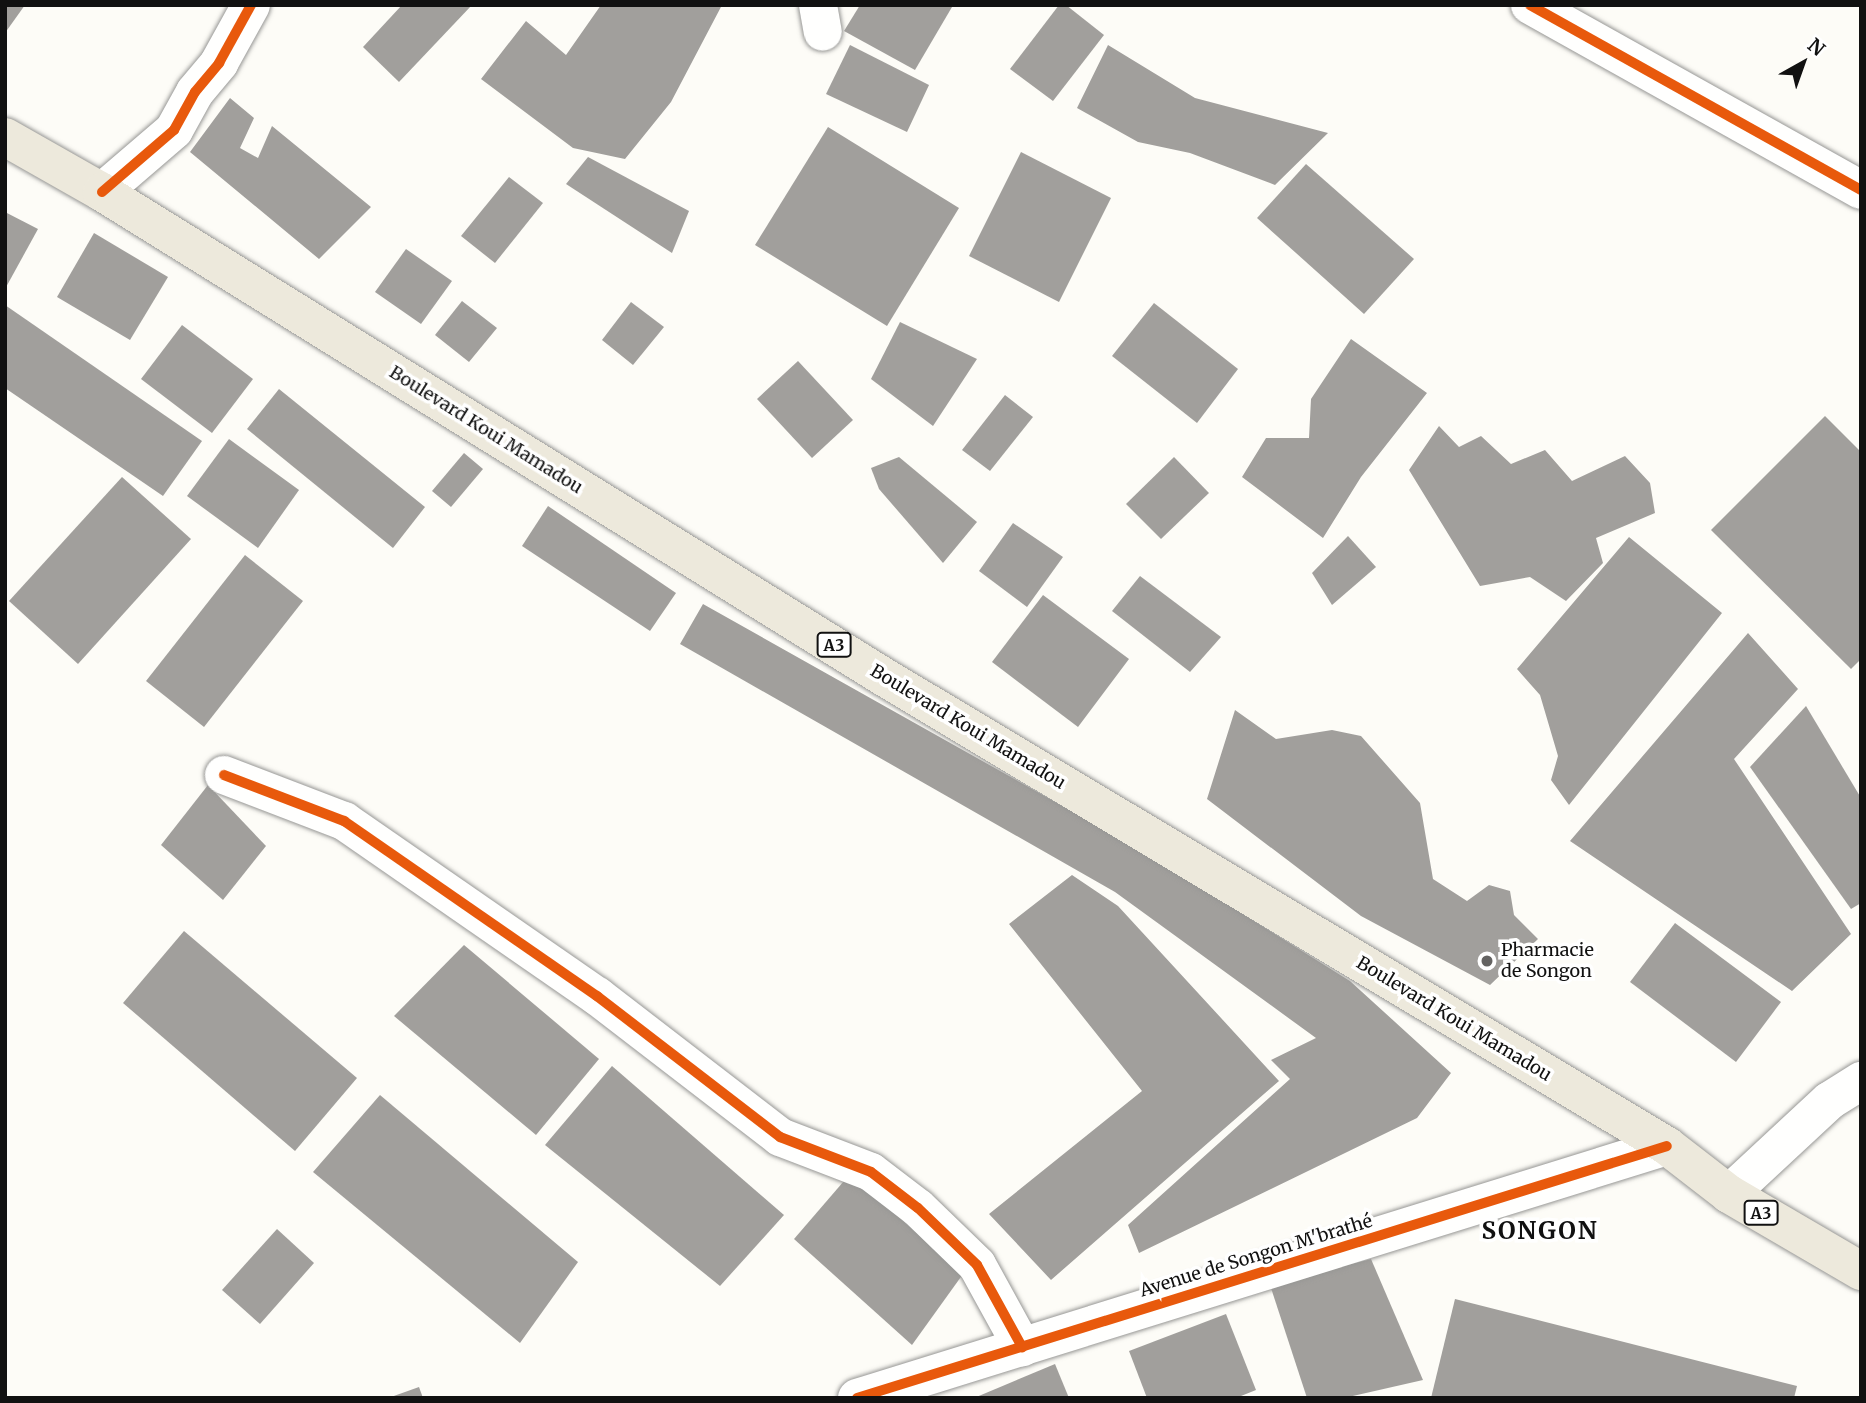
<!DOCTYPE html>
<meta charset="utf-8">
<style>
body{margin:0}
#map{position:relative;width:1866px;height:1403px;overflow:hidden;background:#fdfcf7;font-family:Merriweather,serif}
div>[style]{position:absolute}
.building>*{inset:0;background:#a19f9c}
.roads{filter:drop-shadow(0 0 2px #979795) drop-shadow(0 0 2px #979795)}
.minor>*{height:38px;margin:-19px;padding:0 19px;transform-origin:19px;border-radius:19px;background:#fffffe}
.major>*{height:38px;margin:-19px;padding:0 19px;transform-origin:19px;border-radius:19px;background:#ede9dc}
.cycleway>*{height:10px;margin:-5px;padding:0 5px;transform-origin:5px;border-radius:5px;background:#e8590c}
.dots>*{width:19px;height:19px;translate:-50% -50%;box-sizing:border-box;border:4px solid #fff;border-radius:50%}
span{translate:-50% -50%;white-space:nowrap;text-align:center;line-height:1.15;-webkit-text-stroke:7px #fff;paint-order:stroke}
.shield-label span{padding:2px 5px;background:#fff;border:2px solid;border-radius:5px;-webkit-text-stroke-width:0}
.shield-label{font-size:16px;color:#111;font-weight:700}
.street-label{font-size:18px;color:#111}
.poi-label{font-size:18px;color:#111}
.left{translate:0 -50%;text-align:left}
.district-label{font-size:24px;color:#111;font-weight:700;letter-spacing:2px}
.frame{position:absolute;inset:0;border:7px solid #111;pointer-events:none}
.north{position:absolute;left:1768px;top:28px;width:70px;height:70px;-webkit-text-stroke:5px #fff;paint-order:stroke;rotate:40deg;font-size:19px;font-weight:700;line-height:28px;text-align:center;color:#111}
.north::after{content:'';display:block;margin:auto;width:24px;height:32px;background:#111;clip-path:polygon(50% 0,100% 100%,50% 72%,0 100%)}
</style>
<div id="map">
<div class="building">
<div style="clip-path:polygon(5px 5px,25px 5px,5px 33px)"></div>
<div style="clip-path:polygon(402px 5px,472px 5px,399px 82px,363px 47px)"></div>
<div style="clip-path:polygon(601px 5px,722px 5px,671px 102px,625px 159px,573px 148px,481px 79px,526px 21px,566px 55px)"></div>
<div style="clip-path:polygon(860px 5px,949px 5px,952px 7px,915px 70px,844px 31px)"></div>
<div style="clip-path:polygon(1059px 5px,1066px 5px,1104px 35px,1053px 101px,1010px 69px)"></div>
<div style="clip-path:polygon(850px 45px,929px 85px,907px 132px,826px 94px)"></div>
<div style="clip-path:polygon(1108px 45px,1195px 98px,1328px 133px,1275px 185px,1190px 153px,1138px 142px,1077px 108px)"></div>
<div style="clip-path:polygon(230px 98px,254px 118px,240px 148px,258px 158px,272px 126px,371px 207px,319px 259px,190px 152px)"></div>
<div style="clip-path:polygon(828px 127px,959px 208px,887px 326px,755px 245px)"></div>
<div style="clip-path:polygon(1021px 152px,1111px 198px,1059px 302px,969px 256px)"></div>
<div style="clip-path:polygon(588px 157px,689px 211px,672px 253px,566px 184px)"></div>
<div style="clip-path:polygon(1306px 164px,1414px 259px,1364px 314px,1257px 218px)"></div>
<div style="clip-path:polygon(509px 177px,543px 203px,495px 263px,461px 236px)"></div>
<div style="clip-path:polygon(5px 212px,38px 229px,5px 289px)"></div>
<div style="clip-path:polygon(94px 233px,168px 277px,130px 340px,57px 297px)"></div>
<div style="clip-path:polygon(406px 249px,452px 281px,421px 324px,375px 292px)"></div>
<div style="clip-path:polygon(462px 301px,497px 328px,469px 362px,435px 335px)"></div>
<div style="clip-path:polygon(631px 302px,664px 327px,633px 365px,602px 340px)"></div>
<div style="clip-path:polygon(1154px 303px,1238px 369px,1197px 423px,1112px 356px)"></div>
<div style="clip-path:polygon(5px 305px,202px 441px,163px 496px,5px 388px)"></div>
<div style="clip-path:polygon(900px 322px,977px 359px,933px 426px,871px 379px)"></div>
<div style="clip-path:polygon(182px 325px,253px 379px,212px 433px,141px 379px)"></div>
<div style="clip-path:polygon(1351px 339px,1427px 393px,1361px 477px,1323px 538px,1242px 477px,1266px 438px,1309px 438px,1311px 399px)"></div>
<div style="clip-path:polygon(798px 361px,853px 420px,812px 458px,757px 399px)"></div>
<div style="clip-path:polygon(279px 389px,425px 507px,393px 548px,247px 429px)"></div>
<div style="clip-path:polygon(1005px 395px,1033px 417px,990px 471px,962px 450px)"></div>
<div style="clip-path:polygon(1825px 416px,1861px 452px,1861px 659px,1851px 669px,1711px 530px)"></div>
<div style="clip-path:polygon(1439px 426px,1459px 447px,1481px 436px,1511px 464px,1545px 450px,1572px 481px,1625px 456px,1650px 483px,1655px 513px,1596px 538px,1603px 563px,1566px 601px,1530px 577px,1480px 586px,1409px 470px)"></div>
<div style="clip-path:polygon(229px 439px,299px 490px,258px 548px,187px 496px)"></div>
<div style="clip-path:polygon(464px 453px,483px 469px,451px 507px,432px 491px)"></div>
<div style="clip-path:polygon(899px 457px,977px 522px,943px 563px,879px 489px,871px 468px)"></div>
<div style="clip-path:polygon(1174px 457px,1209px 493px,1161px 539px,1126px 504px)"></div>
<div style="clip-path:polygon(122px 477px,191px 539px,78px 664px,9px 601px)"></div>
<div style="clip-path:polygon(548px 506px,676px 593px,650px 631px,522px 546px)"></div>
<div style="clip-path:polygon(1013px 523px,1063px 557px,1027px 607px,979px 571px)"></div>
<div style="clip-path:polygon(1348px 536px,1376px 567px,1332px 605px,1312px 573px)"></div>
<div style="clip-path:polygon(1629px 537px,1722px 613px,1569px 805px,1551px 780px,1558px 756px,1540px 695px,1517px 669px)"></div>
<div style="clip-path:polygon(245px 555px,303px 601px,204px 727px,146px 681px)"></div>
<div style="clip-path:polygon(1140px 576px,1221px 637px,1190px 672px,1112px 611px)"></div>
<div style="clip-path:polygon(1043px 595px,1129px 659px,1078px 727px,992px 662px)"></div>
<div style="clip-path:polygon(703px 604px,1139px 849px,1350px 981px,1451px 1073px,1417px 1118px,1139px 1253px,1128px 1225px,1290px 1079px,1271px 1060px,1316px 1038px,1115px 892px,680px 644px)"></div>
<div style="clip-path:polygon(1748px 633px,1798px 689px,1734px 759px,1851px 934px,1792px 991px,1570px 841px)"></div>
<div style="clip-path:polygon(1806px 706px,1861px 798px,1861px 903px,1851px 909px,1750px 767px)"></div>
<div style="clip-path:polygon(1235px 710px,1276px 739px,1332px 730px,1361px 736px,1420px 803px,1433px 879px,1467px 901px,1489px 885px,1510px 891px,1514px 915px,1538px 939px,1490px 985px,1361px 916px,1207px 799px)"></div>
<div style="clip-path:polygon(208px 785px,266px 846px,223px 900px,161px 845px)"></div>
<div style="clip-path:polygon(1072px 875px,1118px 906px,1279px 1081px,1051px 1280px,989px 1214px,1142px 1091px,1009px 924px)"></div>
<div style="clip-path:polygon(1675px 923px,1781px 1002px,1736px 1062px,1630px 982px)"></div>
<div style="clip-path:polygon(184px 931px,357px 1078px,295px 1151px,123px 1003px)"></div>
<div style="clip-path:polygon(464px 945px,599px 1059px,536px 1135px,394px 1016px)"></div>
<div style="clip-path:polygon(612px 1066px,784px 1215px,720px 1286px,545px 1145px)"></div>
<div style="clip-path:polygon(380px 1095px,578px 1262px,520px 1343px,313px 1172px)"></div>
<div style="clip-path:polygon(850px 1174px,963px 1274px,912px 1345px,794px 1239px)"></div>
<div style="clip-path:polygon(277px 1229px,314px 1263px,260px 1324px,222px 1290px)"></div>
<div style="clip-path:polygon(1371px 1259px,1423px 1380px,1344px 1398px,1307px 1398px,1270px 1285px)"></div>
<div style="clip-path:polygon(1455px 1299px,1797px 1386px,1794px 1398px,1431px 1398px)"></div>
<div style="clip-path:polygon(1226px 1314px,1256px 1390px,1236px 1398px,1147px 1398px,1129px 1351px)"></div>
<div style="clip-path:polygon(1055px 1364px,1069px 1398px,974px 1398px)"></div>
<div style="clip-path:polygon(419px 1387px,423px 1398px,391px 1398px,391px 1397px)"></div>
</div>
<div class="roads">
<div class="minor">
<div style="left:818px;top:5px;width:27px;rotate:80deg"></div>
<div style="left:1530px;top:5px;width:379px;rotate:29.2deg"></div>
<div style="left:102px;top:192px;width:95px;rotate:-40.7deg"></div>
<div style="left:174px;top:130px;width:43px;rotate:-61.1deg"></div>
<div style="left:195px;top:92px;width:38px;rotate:-50deg"></div>
<div style="left:219px;top:63px;width:66px;rotate:-61.1deg"></div>
<div style="left:224px;top:775px;width:129px;rotate:21deg"></div>
<div style="left:344px;top:821px;width:308px;rotate:34.7deg"></div>
<div style="left:597px;top:996px;width:231px;rotate:37.6deg"></div>
<div style="left:780px;top:1137px;width:97px;rotate:21deg"></div>
<div style="left:871px;top:1172px;width:59px;rotate:37.5deg"></div>
<div style="left:918px;top:1208px;width:82px;rotate:44deg"></div>
<div style="left:977px;top:1265px;width:94px;rotate:61.2deg"></div>
<div style="left:1729px;top:1194px;width:137px;rotate:-42.9deg"></div>
<div style="left:1829px;top:1101px;width:38px;rotate:-32deg"></div>
<div style="left:857px;top:1398px;width:848px;rotate:-17.28deg"></div>
</div>
<div class="major">
<div style="left:5px;top:137px;width:112px;rotate:29.6deg"></div>
<div style="left:102px;top:192px;width:920px;rotate:31.81deg"></div>
<div style="left:884px;top:677px;width:913px;rotate:30.92deg"></div>
<div style="left:1667px;top:1146px;width:78px;rotate:37.7deg"></div>
<div style="left:1729px;top:1194px;width:153px;rotate:30.3deg"></div>
</div>
</div>
<div class="cycleway">
<div style="left:1530px;top:5px;width:379px;rotate:29.2deg"></div>
<div style="left:102px;top:192px;width:95px;rotate:-40.7deg"></div>
<div style="left:174px;top:130px;width:43px;rotate:-61.1deg"></div>
<div style="left:195px;top:92px;width:38px;rotate:-50deg"></div>
<div style="left:219px;top:63px;width:66px;rotate:-61.1deg"></div>
<div style="left:224px;top:775px;width:129px;rotate:21deg"></div>
<div style="left:344px;top:821px;width:308px;rotate:34.7deg"></div>
<div style="left:597px;top:996px;width:231px;rotate:37.6deg"></div>
<div style="left:780px;top:1137px;width:97px;rotate:21deg"></div>
<div style="left:871px;top:1172px;width:59px;rotate:37.5deg"></div>
<div style="left:918px;top:1208px;width:82px;rotate:44deg"></div>
<div style="left:977px;top:1265px;width:94px;rotate:61.2deg"></div>
<div style="left:857px;top:1398px;width:848px;rotate:-17.28deg"></div>
</div>
<div class="dots">
<div style="left:1487px;top:961px;background:#646362"></div>
</div>
<div class="shield-label">
<span style="left:834px;top:645px">A3</span>
<span style="left:1761px;top:1213px">A3</span>
</div>
<div class="street-label">
<span style="left:486px;top:430px;rotate:32deg">Boulevard Koui Mamadou</span>
<span style="left:968px;top:727px;rotate:31deg">Boulevard Koui Mamadou</span>
<span style="left:1454px;top:1019px;rotate:31deg">Boulevard Koui Mamadou</span>
<span style="left:1256px;top:1256px;rotate:-17deg">Avenue de Songon M'brathé</span>
</div>
<div class="poi-label">
<span class="left" style="left:1501px;top:961px">Pharmacie<br>de Songon</span>
</div>
<div class="district-label">
<span style="left:1540px;top:1231px">SONGON</span>
</div>
<div class="frame"></div>
<div class="north">N</div>
</div>
